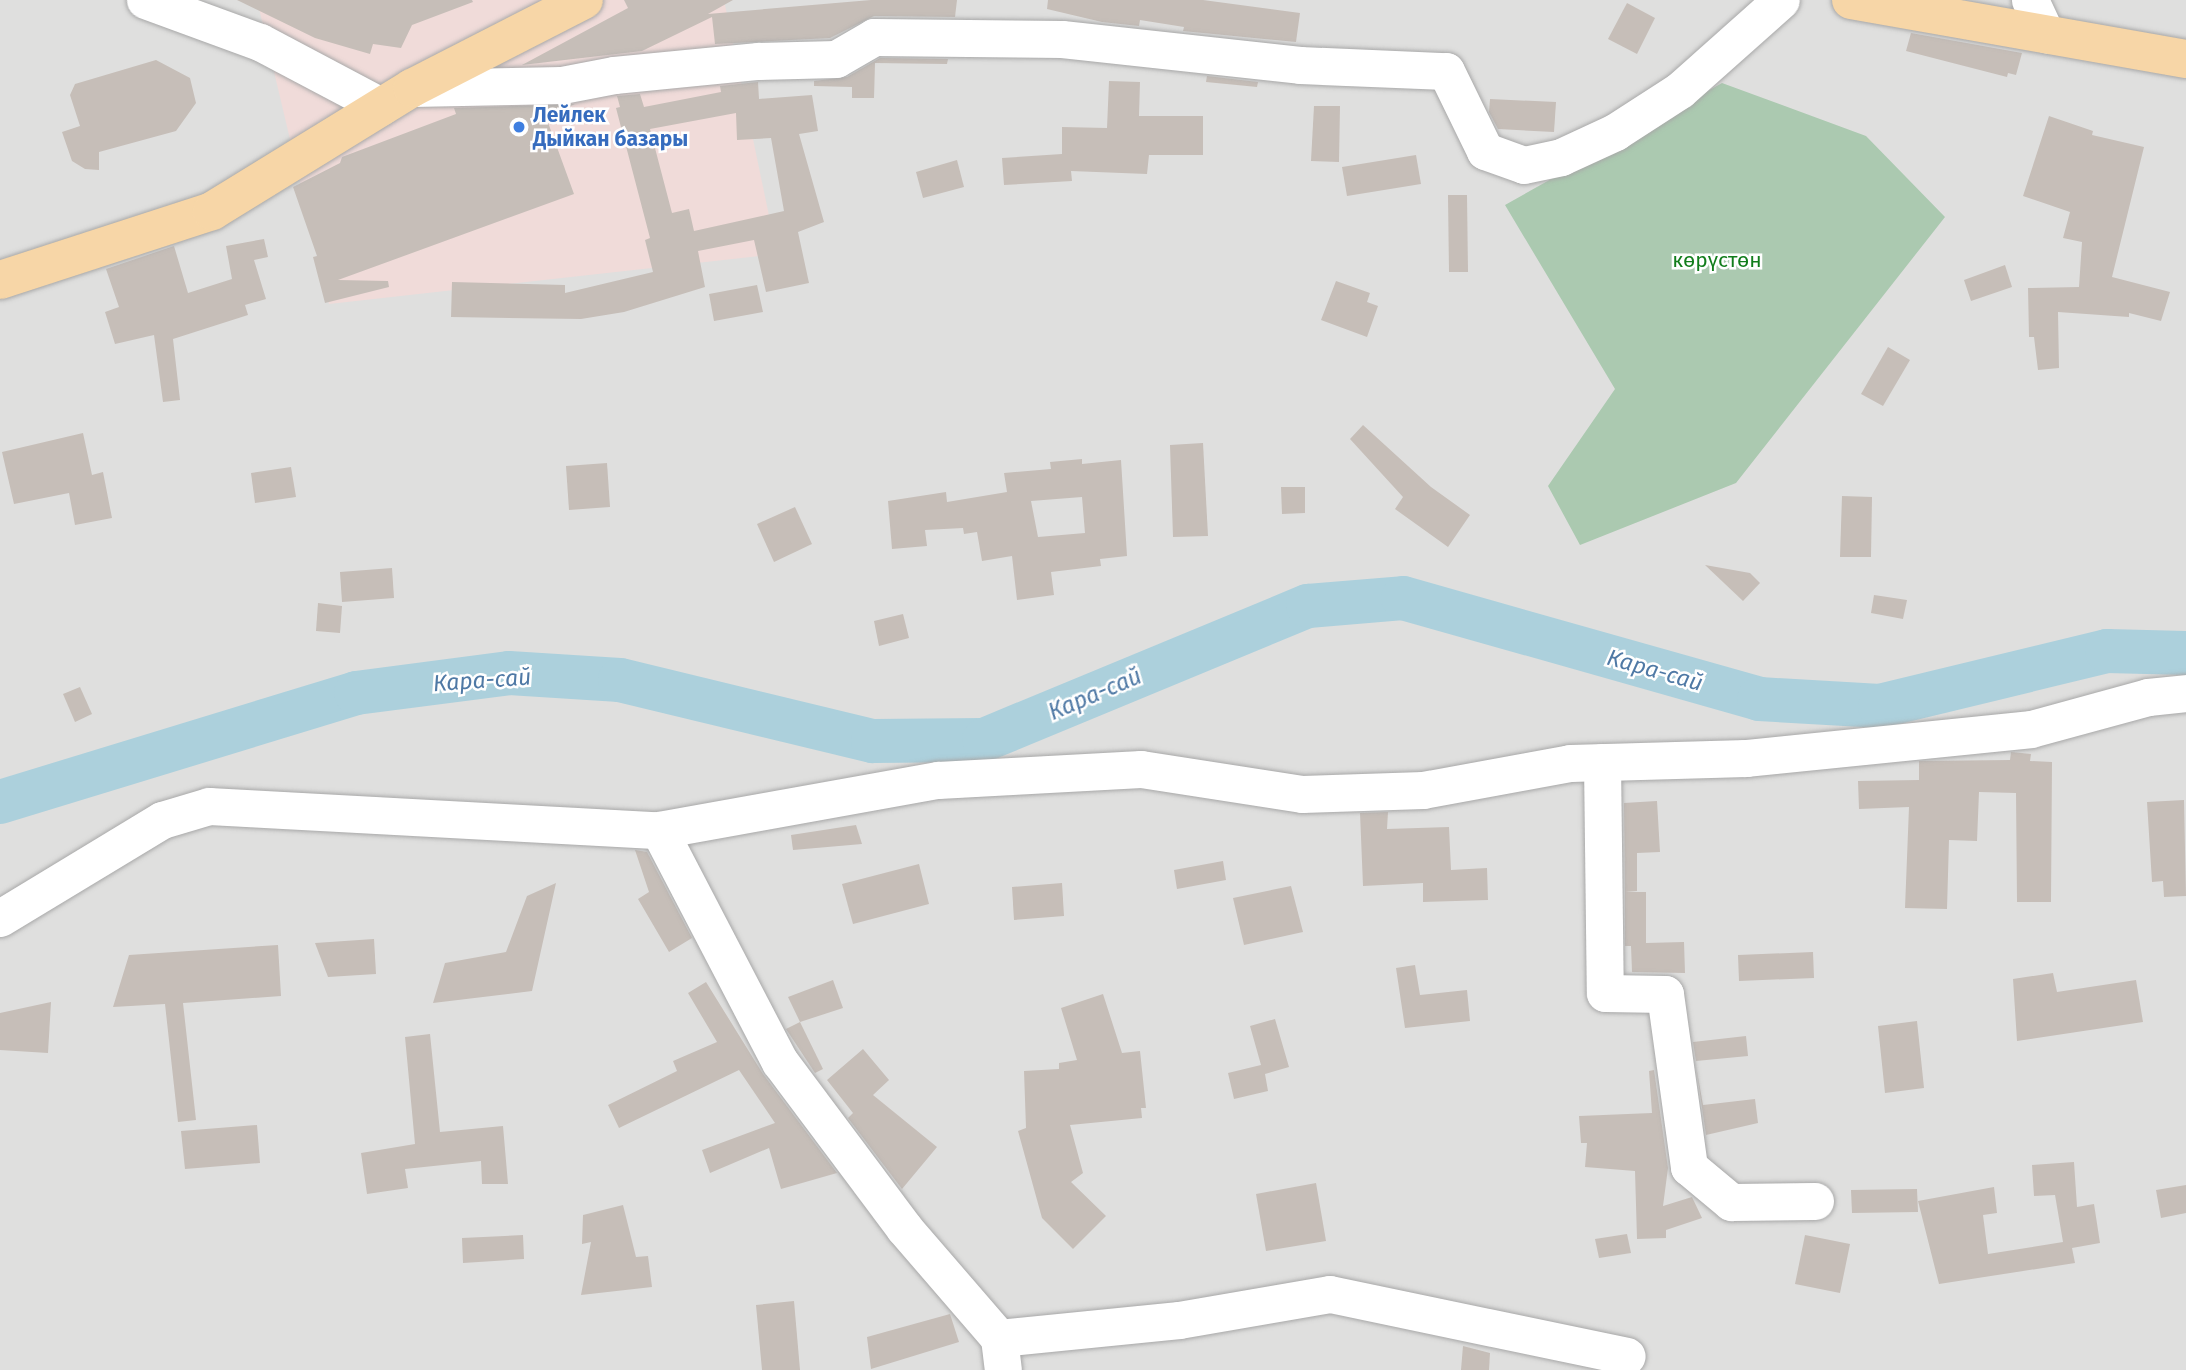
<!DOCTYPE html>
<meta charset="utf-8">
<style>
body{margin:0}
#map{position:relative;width:2186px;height:1370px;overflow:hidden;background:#f1eee9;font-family:"Fira Sans",sans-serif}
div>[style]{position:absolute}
.residential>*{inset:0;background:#dfdfde}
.commercial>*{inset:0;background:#f0dbd9}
.cemetery>*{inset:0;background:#abc9b0}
.river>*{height:44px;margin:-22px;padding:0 22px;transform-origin:22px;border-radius:22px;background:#acd0dc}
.building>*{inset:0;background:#c6beb8}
.roads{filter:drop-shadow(0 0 2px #a8a8a8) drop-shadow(0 0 2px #a8a8a8)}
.minor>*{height:37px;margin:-18.5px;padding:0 18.5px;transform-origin:18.5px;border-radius:18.5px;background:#fff}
.major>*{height:38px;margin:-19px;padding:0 19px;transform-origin:19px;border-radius:19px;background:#f7d6a7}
.dots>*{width:19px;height:19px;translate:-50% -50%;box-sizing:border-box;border:4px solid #fff;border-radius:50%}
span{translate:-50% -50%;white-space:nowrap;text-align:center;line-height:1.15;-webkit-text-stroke:5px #fff;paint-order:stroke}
.shop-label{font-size:21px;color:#366cbe;font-weight:700}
.left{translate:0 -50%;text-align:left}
.park-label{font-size:21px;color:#127d1c}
.water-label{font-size:23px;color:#4f79a5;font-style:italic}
</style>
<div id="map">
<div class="residential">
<div style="clip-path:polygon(0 0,2186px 0,2186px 1370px,0 1370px)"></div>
</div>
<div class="commercial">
<div style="clip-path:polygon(257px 0,724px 0,777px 254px,329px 304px)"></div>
</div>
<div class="cemetery">
<div style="clip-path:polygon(1722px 83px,1866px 136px,1945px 217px,1736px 483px,1580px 545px,1548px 486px,1615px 389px,1505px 205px)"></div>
</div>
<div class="river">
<div style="left:0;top:802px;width:372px;rotate:-17deg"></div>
<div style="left:356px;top:693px;width:154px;rotate:-7.4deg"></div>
<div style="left:509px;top:673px;width:111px;rotate:3.6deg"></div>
<div style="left:620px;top:680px;width:260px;rotate:13.6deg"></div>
<div style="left:873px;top:741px;width:111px;rotate:-0.5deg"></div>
<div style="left:984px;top:740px;width:351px;rotate:-22.5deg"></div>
<div style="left:1308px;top:606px;width:95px;rotate:-4.8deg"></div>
<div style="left:1403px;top:598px;width:370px;rotate:15.8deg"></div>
<div style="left:1759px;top:699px;width:121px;rotate:3.3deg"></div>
<div style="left:1880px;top:706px;width:234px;rotate:-13.6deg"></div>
<div style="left:2107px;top:651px;width:79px;rotate:1.5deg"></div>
</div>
<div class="building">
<div style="clip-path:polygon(237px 0,472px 0,473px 2px,412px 25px,401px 48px,373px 44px,370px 54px,315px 38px)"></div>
<div style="clip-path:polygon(624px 0,733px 0,708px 14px,871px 0,957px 0,955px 17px,874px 16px,830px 38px,715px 44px,712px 17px,642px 51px,522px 65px,628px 8px)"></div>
<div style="clip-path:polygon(1048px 0,1203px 0,1300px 13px,1296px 42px,1183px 31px,1184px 27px,1140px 20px,1139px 26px,1102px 22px,1047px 9px)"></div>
<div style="clip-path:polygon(1627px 3px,1655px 18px,1637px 54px,1608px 39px)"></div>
<div style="clip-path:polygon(1911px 33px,2022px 53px,2016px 75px,2008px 73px,2007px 77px,1906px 51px)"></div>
<div style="clip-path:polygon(880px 58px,948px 59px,947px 64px,875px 63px,874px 98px,852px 98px,852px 87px,814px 86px,814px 81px,847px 77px)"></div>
<div style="clip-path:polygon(156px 60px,190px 78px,196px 103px,176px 131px,99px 152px,99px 170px,85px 169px,72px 161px,62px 132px,80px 126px,70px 95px,75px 84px)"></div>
<div style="clip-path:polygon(1207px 76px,1258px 82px,1257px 87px,1206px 82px)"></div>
<div style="clip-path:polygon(1109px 81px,1140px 82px,1139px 116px,1203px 116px,1203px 155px,1149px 155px,1147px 174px,1071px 171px,1072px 181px,1004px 185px,1002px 158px,1062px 154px,1062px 127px,1107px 128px)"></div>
<div style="clip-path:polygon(evenodd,758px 82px,759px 99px,812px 95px,818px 131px,799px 134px,824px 222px,798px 232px,809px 283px,766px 292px,754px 240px,698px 251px,705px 287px,624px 312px,581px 319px,451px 317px,452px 282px,565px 285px,565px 293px,653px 272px,645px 240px,650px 238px,616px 108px,620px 107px,617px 96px,640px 94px,644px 107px,721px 92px,720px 86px,758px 82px,736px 113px,737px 140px,771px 138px,784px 211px,694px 231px,689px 209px,672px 213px,650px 129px,736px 113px)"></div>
<div style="clip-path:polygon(1490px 99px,1556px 102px,1554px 132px,1498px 129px,1489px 112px)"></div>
<div style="clip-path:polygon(575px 104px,546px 117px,574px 194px,338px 280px,388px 281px,389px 287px,325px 303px,313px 257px,317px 256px,293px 187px,340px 163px,342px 157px,456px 114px,454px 108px)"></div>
<div style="clip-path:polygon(1314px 106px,1340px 106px,1339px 162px,1311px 161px)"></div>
<div style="clip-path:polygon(2049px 116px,2093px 131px,2092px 135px,2144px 147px,2112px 277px,2170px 292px,2161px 321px,2129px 313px,2129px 317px,2058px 312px,2059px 368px,2038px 370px,2034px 337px,2029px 337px,2028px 288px,2079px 287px,2082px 242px,2063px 238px,2070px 212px,2023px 196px)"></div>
<div style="clip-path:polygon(1416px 155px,1421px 184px,1347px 196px,1342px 167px)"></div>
<div style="clip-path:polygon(957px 160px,964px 187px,923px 198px,916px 172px)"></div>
<div style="clip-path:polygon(1448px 195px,1467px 195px,1468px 272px,1449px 272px)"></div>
<div style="clip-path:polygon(264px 239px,268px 257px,254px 260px,266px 299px,245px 305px,248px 315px,173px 339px,180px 400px,163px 402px,154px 335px,115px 344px,105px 312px,119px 307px,106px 269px,174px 246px,188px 293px,232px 279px,226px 246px)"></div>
<div style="clip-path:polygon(2005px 265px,2012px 287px,1971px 301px,1964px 280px)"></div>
<div style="clip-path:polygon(1336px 281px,1370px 293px,1367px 302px,1378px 306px,1367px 337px,1321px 320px)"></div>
<div style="clip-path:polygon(757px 285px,763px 312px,714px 321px,709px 294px)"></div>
<div style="clip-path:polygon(1888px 347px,1910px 360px,1883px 406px,1861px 394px)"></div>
<div style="clip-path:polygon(1363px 425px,1431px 487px,1470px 515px,1448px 547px,1395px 509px,1403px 497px,1350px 439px)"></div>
<div style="clip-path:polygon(83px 433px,92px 475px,103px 472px,112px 518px,75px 525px,69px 493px,14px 504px,2px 452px)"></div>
<div style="clip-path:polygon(1203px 443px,1208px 536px,1173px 537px,1170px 445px)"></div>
<div style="clip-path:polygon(evenodd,1082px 459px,1082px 464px,1121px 460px,1127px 556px,1100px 559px,1101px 566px,1051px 572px,1054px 595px,1017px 600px,1012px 556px,982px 561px,977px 532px,964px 534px,963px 528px,925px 530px,927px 546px,892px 549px,888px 501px,946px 492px,947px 502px,1007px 492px,1004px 473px,1051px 469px,1050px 462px,1082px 459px,1082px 497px,1085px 533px,1038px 537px,1031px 501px,1082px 497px)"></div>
<div style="clip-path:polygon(607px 463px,610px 507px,569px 510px,566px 466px)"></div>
<div style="clip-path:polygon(291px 467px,296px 497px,255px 503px,251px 473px)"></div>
<div style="clip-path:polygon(1281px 487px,1305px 487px,1305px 513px,1282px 514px)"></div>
<div style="clip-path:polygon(1842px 496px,1872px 497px,1871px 557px,1840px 557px)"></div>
<div style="clip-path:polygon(795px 507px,812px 544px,774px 562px,757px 524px)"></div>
<div style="clip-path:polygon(1705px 565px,1750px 573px,1760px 583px,1743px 601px)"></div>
<div style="clip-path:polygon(392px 568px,394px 598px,342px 602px,340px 572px)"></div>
<div style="clip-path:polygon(1874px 595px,1907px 600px,1903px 619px,1871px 613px)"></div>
<div style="clip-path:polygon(318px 603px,342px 606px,340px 633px,316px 631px)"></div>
<div style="clip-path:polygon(903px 614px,909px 638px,879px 646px,874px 621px)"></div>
<div style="clip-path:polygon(80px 687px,92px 714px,75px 722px,63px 694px)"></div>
<div style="clip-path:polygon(2011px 752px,2031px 754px,2030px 761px,2052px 762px,2051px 902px,2017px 902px,2016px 793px,1979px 792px,1977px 841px,1949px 840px,1947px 909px,1905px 908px,1909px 807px,1859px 809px,1858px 781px,1919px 780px,1919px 761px,2010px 760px)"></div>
<div style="clip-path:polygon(2184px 800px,2186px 896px,2164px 897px,2163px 881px,2152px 882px,2147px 802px)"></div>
<div style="clip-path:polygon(1657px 801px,1660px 852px,1637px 853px,1637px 891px,1625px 892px,1624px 803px)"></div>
<div style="clip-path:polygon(1388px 812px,1387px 829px,1449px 827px,1451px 870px,1487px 868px,1488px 900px,1423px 902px,1423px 883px,1363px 886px,1360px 813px)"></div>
<div style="clip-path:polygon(856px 825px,862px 844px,793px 850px,791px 835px)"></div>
<div style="clip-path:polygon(635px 850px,647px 852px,692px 938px,669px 952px,638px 899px,649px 892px)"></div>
<div style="clip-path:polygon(1223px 861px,1226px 880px,1177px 889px,1174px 870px)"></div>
<div style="clip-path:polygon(919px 864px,929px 904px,853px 924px,842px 884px)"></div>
<div style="clip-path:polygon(556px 883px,532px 991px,433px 1003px,445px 963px,506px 952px,527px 896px)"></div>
<div style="clip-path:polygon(1062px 883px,1064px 916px,1014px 920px,1012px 887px)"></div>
<div style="clip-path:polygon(1291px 886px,1303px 932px,1244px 945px,1233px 898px)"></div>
<div style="clip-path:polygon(1625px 892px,1646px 892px,1646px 943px,1684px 942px,1685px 973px,1632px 972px,1631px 946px,1625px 946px)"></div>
<div style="clip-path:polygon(374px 939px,376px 974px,328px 977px,315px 943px)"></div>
<div style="clip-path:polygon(278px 945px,281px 996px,183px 1003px,196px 1120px,178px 1122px,165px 1004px,113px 1007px,129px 955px)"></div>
<div style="clip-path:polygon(1813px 952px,1814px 978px,1739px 981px,1738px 955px)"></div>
<div style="clip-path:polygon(1415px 965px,1420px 995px,1467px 990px,1470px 1021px,1405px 1028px,1396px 968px)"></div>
<div style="clip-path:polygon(2053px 973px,2057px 992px,2136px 980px,2143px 1022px,2017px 1041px,2013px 979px)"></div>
<div style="clip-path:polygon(833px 980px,843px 1008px,800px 1022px,788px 997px)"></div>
<div style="clip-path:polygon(706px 982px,763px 1074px,837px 1173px,781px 1189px,769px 1148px,710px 1173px,702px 1150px,775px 1123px,739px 1070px,619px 1128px,608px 1105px,677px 1071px,673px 1061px,717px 1042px,688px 993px)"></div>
<div style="clip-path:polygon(1103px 994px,1122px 1053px,1140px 1051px,1146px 1108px,1141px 1108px,1142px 1118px,1070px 1125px,1083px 1173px,1071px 1182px,1106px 1216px,1073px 1249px,1042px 1218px,1018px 1131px,1026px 1128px,1024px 1071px,1059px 1069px,1059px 1063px,1077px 1060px,1061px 1008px)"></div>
<div style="clip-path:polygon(51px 1002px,48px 1053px,0 1050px,0 1013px)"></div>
<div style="clip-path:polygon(1275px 1019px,1289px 1067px,1265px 1074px,1268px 1091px,1234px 1099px,1228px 1073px,1261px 1065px,1250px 1026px)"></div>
<div style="clip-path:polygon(1917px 1021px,1924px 1088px,1885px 1093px,1878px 1026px)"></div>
<div style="clip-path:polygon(800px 1022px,823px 1069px,815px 1073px,786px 1029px)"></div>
<div style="clip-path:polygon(430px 1034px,440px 1132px,503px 1126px,508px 1184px,482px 1184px,481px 1161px,405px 1169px,408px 1188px,367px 1194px,361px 1153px,415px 1144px,405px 1037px)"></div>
<div style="clip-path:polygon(1746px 1036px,1748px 1056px,1696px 1061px,1693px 1042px)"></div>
<div style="clip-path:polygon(863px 1049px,889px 1080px,873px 1095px,937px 1147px,902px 1189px,848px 1118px,853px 1113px,827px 1080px)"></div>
<div style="clip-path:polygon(1696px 1066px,1703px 1105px,1755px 1099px,1758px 1123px,1706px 1135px)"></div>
<div style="clip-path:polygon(1654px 1070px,1668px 1168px,1663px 1206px,1692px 1197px,1702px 1218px,1666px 1230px,1666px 1238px,1637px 1239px,1635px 1171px,1585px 1167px,1587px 1143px,1581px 1143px,1579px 1116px,1652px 1113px,1649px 1071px)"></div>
<div style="clip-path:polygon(257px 1125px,260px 1163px,185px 1169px,181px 1131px)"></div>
<div style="clip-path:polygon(2074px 1162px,2077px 1207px,2094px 1204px,2100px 1243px,2072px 1248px,2075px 1263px,1939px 1284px,1918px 1201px,1994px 1187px,1997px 1213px,1983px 1215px,1988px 1254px,2063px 1242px,2055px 1195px,2034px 1196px,2032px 1165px)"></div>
<div style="clip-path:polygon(1316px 1183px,1326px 1241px,1266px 1251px,1256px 1194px)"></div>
<div style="clip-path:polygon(2186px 1185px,2186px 1213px,2161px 1218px,2156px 1190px)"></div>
<div style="clip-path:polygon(1917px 1189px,1918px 1212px,1852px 1213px,1851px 1190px)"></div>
<div style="clip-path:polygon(623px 1205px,636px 1257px,648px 1256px,652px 1287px,581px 1295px,591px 1242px,582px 1244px,583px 1215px)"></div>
<div style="clip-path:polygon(1627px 1234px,1631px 1253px,1599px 1258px,1595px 1239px)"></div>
<div style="clip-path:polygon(523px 1235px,524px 1259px,463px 1263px,462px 1238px)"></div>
<div style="clip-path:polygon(1805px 1235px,1850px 1244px,1840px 1293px,1795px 1284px)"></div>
<div style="clip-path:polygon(794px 1301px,800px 1370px,762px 1370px,756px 1305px)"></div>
<div style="clip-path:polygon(950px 1314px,959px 1342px,871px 1369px,867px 1337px)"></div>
<div style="clip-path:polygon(1463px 1346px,1490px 1353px,1489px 1370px,1461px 1370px)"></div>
</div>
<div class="roads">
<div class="minor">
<div style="left:145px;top:0;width:122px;rotate:20.1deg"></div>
<div style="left:260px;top:42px;width:137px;rotate:27.9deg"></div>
<div style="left:2030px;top:0;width:38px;rotate:65deg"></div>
<div style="left:412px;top:88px;width:150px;rotate:-1.1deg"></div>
<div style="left:562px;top:85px;width:53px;rotate:-10.9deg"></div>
<div style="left:614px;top:75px;width:145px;rotate:-5.6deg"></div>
<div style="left:758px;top:61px;width:78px;rotate:-1.5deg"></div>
<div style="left:836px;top:59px;width:44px;rotate:-30.1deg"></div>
<div style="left:874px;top:37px;width:188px;rotate:0.6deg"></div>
<div style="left:1062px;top:39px;width:239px;rotate:6.2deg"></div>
<div style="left:1300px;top:65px;width:146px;rotate:2.4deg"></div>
<div style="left:1446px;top:71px;width:89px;rotate:64deg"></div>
<div style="left:1485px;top:151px;width:41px;rotate:19.7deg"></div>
<div style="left:1524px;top:165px;width:38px;rotate:-12deg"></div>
<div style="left:1561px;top:157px;width:60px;rotate:-24.8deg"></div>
<div style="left:1615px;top:132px;width:77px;rotate:-32.9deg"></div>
<div style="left:1680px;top:90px;width:135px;rotate:-41.7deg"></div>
<div style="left:1602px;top:762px;width:231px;rotate:89.3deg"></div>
<div style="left:1605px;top:993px;width:60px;rotate:1deg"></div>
<div style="left:1665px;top:994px;width:175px;rotate:82.1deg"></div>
<div style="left:1689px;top:1167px;width:55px;rotate:39.8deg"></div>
<div style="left:1731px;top:1202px;width:84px;rotate:-0.7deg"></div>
<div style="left:659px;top:830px;width:262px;rotate:62.5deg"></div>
<div style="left:780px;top:1062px;width:207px;rotate:53.2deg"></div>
<div style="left:904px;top:1228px;width:145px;rotate:49.2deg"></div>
<div style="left:999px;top:1338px;width:32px;rotate:83deg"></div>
<div style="left:0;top:918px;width:189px;rotate:-31.2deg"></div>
<div style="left:162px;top:820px;width:49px;rotate:-16.6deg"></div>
<div style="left:209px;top:806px;width:451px;rotate:3.1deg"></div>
<div style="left:659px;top:830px;width:283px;rotate:-10.2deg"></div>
<div style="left:938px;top:780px;width:203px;rotate:-3.1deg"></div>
<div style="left:1141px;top:769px;width:163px;rotate:8.8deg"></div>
<div style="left:1302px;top:794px;width:121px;rotate:-1.9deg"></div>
<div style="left:1423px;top:790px;width:149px;rotate:-10.4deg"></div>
<div style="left:1570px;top:763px;width:176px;rotate:-1.6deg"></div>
<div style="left:1746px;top:758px;width:286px;rotate:-5.8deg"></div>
<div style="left:2031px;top:729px;width:121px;rotate:-15.3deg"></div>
<div style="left:2148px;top:697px;width:38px;rotate:-6deg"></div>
<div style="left:999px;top:1338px;width:181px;rotate:-5.7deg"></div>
<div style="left:1179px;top:1320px;width:153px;rotate:-9.8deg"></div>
<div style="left:1330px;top:1294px;width:303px;rotate:11.8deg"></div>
</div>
<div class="major">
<div style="left:1851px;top:0;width:340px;rotate:10deg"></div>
<div style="left:0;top:280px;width:223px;rotate:-18deg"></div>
<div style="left:212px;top:211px;width:235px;rotate:-31.6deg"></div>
<div style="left:412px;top:88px;width:193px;rotate:-27.1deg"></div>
</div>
</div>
<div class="dots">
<div style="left:519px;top:127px;background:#3f7fe0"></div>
</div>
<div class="shop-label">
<span class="left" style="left:533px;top:127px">Лейлек<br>Дыйкан базары</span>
</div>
<div class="park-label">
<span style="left:1717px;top:260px">көрүстөн</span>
</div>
<div class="water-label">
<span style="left:1655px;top:670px;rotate:16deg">Кара-сай</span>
<span style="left:482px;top:680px;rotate:-4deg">Кара-сай</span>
<span style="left:1095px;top:694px;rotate:-23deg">Кара-сай</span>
</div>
</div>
